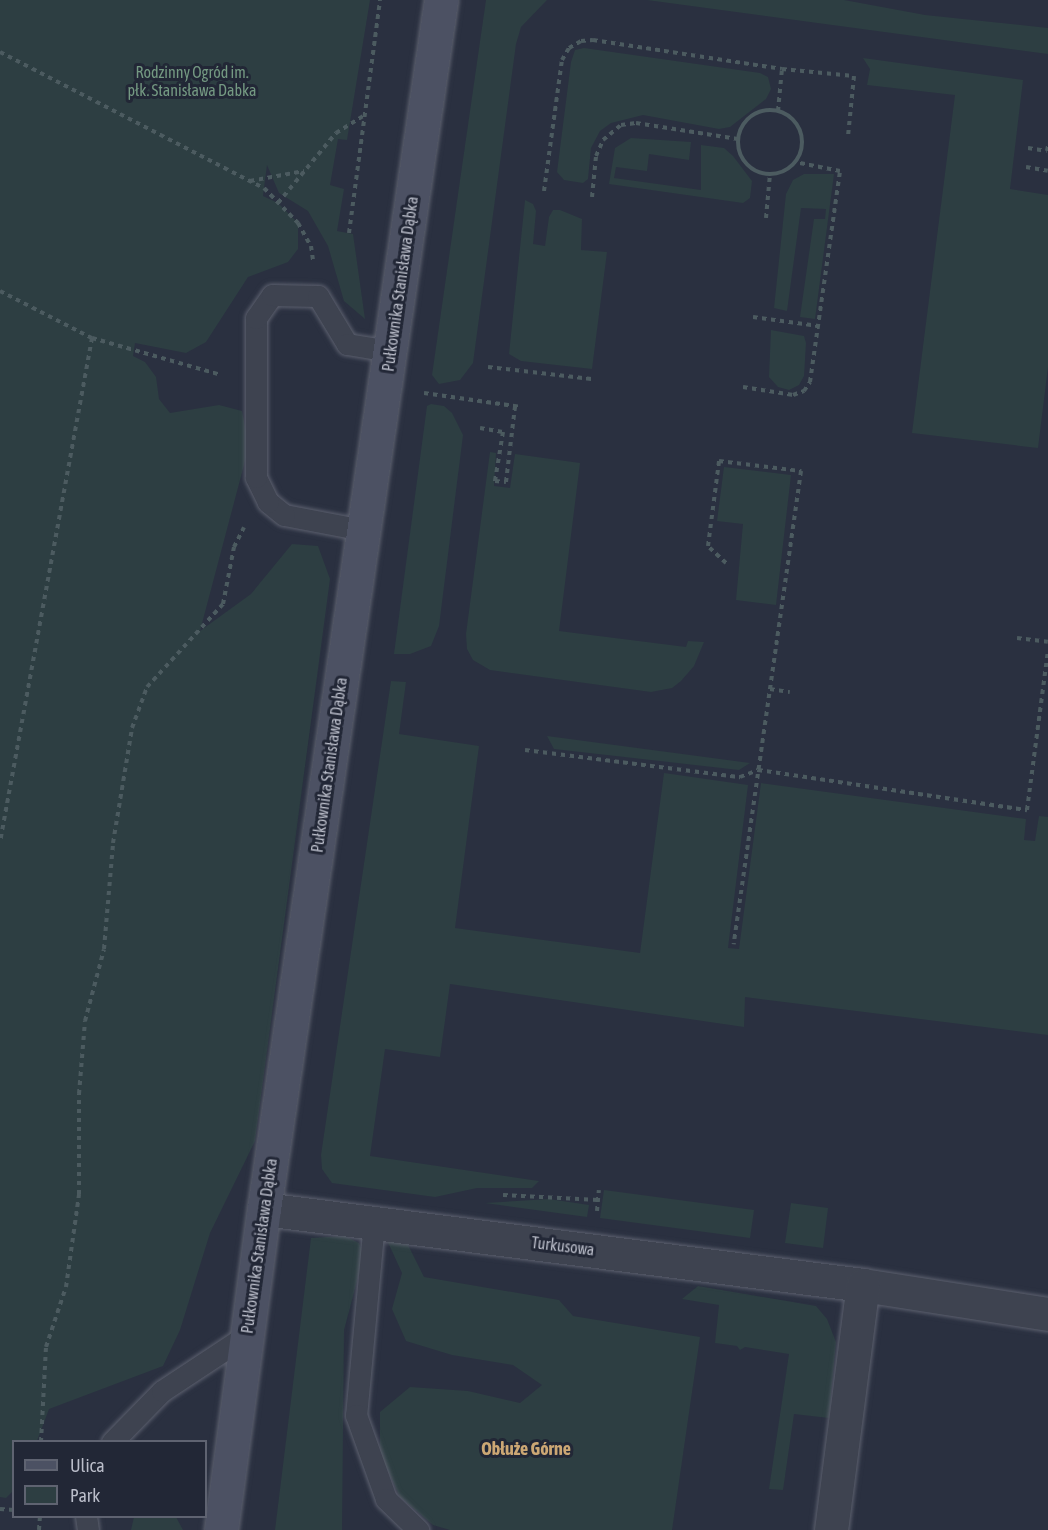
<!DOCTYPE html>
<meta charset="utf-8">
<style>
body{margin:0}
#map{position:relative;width:1048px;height:1530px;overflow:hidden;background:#2a3040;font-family:"Asap Condensed",sans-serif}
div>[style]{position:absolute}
.green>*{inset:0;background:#2d3e42}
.path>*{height:4px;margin-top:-2px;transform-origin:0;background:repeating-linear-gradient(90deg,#4c5b60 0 4.5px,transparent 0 9px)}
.path>.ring{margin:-2px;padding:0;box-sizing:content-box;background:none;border:4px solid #4c5b60;border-radius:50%}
.roads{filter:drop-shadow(0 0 2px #5c606e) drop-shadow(0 0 2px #5c606e)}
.lane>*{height:21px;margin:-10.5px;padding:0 10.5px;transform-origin:10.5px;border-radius:10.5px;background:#3e4350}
.street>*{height:33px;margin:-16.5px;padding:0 16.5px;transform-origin:16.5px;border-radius:16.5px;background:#3e4350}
.secondary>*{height:33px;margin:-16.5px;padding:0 16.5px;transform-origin:16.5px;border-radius:16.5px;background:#4c5163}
span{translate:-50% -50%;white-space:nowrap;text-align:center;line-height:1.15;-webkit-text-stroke:6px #222736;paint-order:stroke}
.park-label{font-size:16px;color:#749982}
.street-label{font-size:16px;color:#bbbeca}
.neighbourhood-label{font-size:18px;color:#cca774;font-weight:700}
.legend{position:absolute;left:12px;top:1440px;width:195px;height:78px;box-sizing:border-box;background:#222736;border:2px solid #5f6371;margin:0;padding:8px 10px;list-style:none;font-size:18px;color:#bbbeca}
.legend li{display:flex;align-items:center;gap:12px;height:30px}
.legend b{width:30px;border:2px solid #5f6371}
</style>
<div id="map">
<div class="green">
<div style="clip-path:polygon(0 0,370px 0,347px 140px,338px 139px,330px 185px,344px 189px,337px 231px,353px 234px,365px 319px,344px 301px,328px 246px,308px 211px,279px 193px,267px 165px,263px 196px,278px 203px,298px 223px,298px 249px,288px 262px,248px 277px,206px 342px,186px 353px,135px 343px,133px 356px,145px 362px,156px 377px,159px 399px,170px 413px,219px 405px,242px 411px,249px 446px,200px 631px,251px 594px,292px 544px,318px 546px,330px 579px,255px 1141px,210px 1233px,180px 1330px,163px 1366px,49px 1409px,37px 1441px,14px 1442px,13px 1491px,6px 1498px,0 1497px)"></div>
<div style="clip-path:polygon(486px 0,547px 0,521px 27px,516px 44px,473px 363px,460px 380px,439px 384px,432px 375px)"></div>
<div style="clip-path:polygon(647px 0,844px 0,925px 15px,1048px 28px,1048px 54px)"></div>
<div style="clip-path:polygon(584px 48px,760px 73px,768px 77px,771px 89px,766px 99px,730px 127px,719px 129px,643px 115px,611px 123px,600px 131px,591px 148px,588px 179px,583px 183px,564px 180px,557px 172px,571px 62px,575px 50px)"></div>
<div style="clip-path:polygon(863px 58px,1023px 80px,1010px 189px,1048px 195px,1048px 367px,1038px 448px,912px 433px,955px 95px,867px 85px,870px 69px)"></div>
<div style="clip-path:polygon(631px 138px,691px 142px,689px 160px,649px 154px,647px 171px,616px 167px,614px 178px,701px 190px,701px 145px,724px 148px,733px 156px,752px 181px,750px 198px,743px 203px,609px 184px,615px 148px)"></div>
<div style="clip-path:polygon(804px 174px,834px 174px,815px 319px,800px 317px,814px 219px,825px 219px,826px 209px,801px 208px,787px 311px,774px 308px,786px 194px,793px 180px)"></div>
<div style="clip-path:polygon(525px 200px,533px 204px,536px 211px,533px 244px,545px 246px,549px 217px,553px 210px,560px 210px,582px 219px,581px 250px,607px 252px,592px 369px,521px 361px,509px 354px)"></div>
<div style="clip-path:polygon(771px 330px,804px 336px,806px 343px,804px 376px,799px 385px,789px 390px,778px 387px,769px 377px)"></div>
<div style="clip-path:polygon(431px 404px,444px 406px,452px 413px,463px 435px,439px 626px,431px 646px,410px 654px,394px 654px,427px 406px)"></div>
<div style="clip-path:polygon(490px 452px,496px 453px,494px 486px,510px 488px,515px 454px,580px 463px,559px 631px,686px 647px,688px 641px,704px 642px,694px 666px,681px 681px,672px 688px,651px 692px,490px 670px,473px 660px,467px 649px,466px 634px)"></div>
<div style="clip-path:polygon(724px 467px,791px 475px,776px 605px,736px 600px,743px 524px,717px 521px)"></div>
<div style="clip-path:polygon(391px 681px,406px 682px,399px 734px,479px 746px,455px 928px,640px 953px,664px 773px,748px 785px,728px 948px,739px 949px,761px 783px,1026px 819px,1024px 840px,1035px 841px,1039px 816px,1048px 817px,1048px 1035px,745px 997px,744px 1027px,450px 984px,440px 1057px,385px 1049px,370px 1156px,539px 1181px,532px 1188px,477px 1188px,435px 1197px,332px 1183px,322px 1169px,321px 1155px)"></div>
<div style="clip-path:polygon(547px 736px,750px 763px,739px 770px,554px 749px)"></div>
<div style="clip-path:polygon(604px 1190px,754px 1210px,750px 1238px,600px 1218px)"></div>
<div style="clip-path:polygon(549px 1199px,589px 1205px,587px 1217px,485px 1203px)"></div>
<div style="clip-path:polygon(791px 1203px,828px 1208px,823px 1248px,785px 1243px)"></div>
<div style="clip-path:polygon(345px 1236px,359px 1243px,364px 1255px,344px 1330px,342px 1530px,275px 1530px,311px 1238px)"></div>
<div style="clip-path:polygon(387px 1240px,407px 1243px,424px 1277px,559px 1300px,573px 1316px,700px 1337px,672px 1530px,450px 1530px,433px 1525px,400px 1497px,380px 1454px,380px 1412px,410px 1387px,468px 1391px,520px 1403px,542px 1385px,513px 1365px,452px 1355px,406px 1341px,392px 1309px,402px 1273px)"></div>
<div style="clip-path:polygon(698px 1286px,816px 1306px,827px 1319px,836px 1342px,829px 1418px,794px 1414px,783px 1490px,769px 1489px,789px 1354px,745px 1347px,740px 1350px,737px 1346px,715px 1343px,719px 1305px,682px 1299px)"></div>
<div style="clip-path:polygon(134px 1517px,176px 1517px,183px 1530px,131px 1530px)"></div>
</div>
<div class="path">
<div style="left:0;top:52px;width:297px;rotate:27.3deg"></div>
<div style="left:264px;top:188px;width:49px;rotate:45.8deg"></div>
<div style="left:298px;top:223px;width:26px;rotate:61deg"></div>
<div style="left:311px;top:246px;width:14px;rotate:82deg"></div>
<div class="ring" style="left:738px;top:110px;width:60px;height:60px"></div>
<div style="left:778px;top:111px;width:42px;rotate:-84.6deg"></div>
<div style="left:782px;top:69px;width:72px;rotate:5.6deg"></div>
<div style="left:854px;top:76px;width:60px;rotate:95.7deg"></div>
<div style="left:1028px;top:148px;width:19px;rotate:9deg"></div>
<div style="left:1047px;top:151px;width:5px;rotate:-79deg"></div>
<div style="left:1026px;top:167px;width:22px;rotate:10deg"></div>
<div style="left:250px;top:181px;width:55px;rotate:-10.5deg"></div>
<div style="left:544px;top:191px;width:132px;rotate:-82.2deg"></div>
<div style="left:562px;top:60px;width:14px;rotate:-60deg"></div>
<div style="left:569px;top:48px;width:14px;rotate:-30deg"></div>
<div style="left:581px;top:41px;width:12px;rotate:-5deg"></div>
<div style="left:593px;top:40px;width:191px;rotate:8.7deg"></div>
<div style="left:592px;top:197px;width:41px;rotate:-84.4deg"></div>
<div style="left:596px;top:156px;width:17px;rotate:-66deg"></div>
<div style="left:603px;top:140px;width:23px;rotate:-40deg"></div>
<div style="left:621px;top:125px;width:15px;rotate:-8deg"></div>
<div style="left:636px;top:123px;width:103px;rotate:8.9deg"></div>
<div style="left:278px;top:203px;width:91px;rotate:-50.4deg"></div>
<div style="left:336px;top:133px;width:36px;rotate:-32deg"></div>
<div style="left:766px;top:218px;width:44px;rotate:-84.8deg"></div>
<div style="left:349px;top:233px;width:235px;rotate:-82.4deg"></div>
<div style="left:0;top:291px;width:103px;rotate:27.1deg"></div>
<div style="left:92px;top:338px;width:512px;rotate:100.34deg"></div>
<div style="left:753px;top:317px;width:66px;rotate:7.9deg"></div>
<div style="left:92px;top:338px;width:134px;rotate:16deg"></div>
<div style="left:488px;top:367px;width:104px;rotate:6.6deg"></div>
<div style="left:743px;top:387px;width:51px;rotate:9.1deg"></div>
<div style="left:793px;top:395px;width:12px;rotate:-20deg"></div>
<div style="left:804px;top:391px;width:11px;rotate:-56deg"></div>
<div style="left:810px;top:382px;width:213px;rotate:-81.9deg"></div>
<div style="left:840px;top:171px;width:46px;rotate:-168.7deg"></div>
<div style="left:424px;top:393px;width:98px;rotate:8.2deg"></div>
<div style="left:480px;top:428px;width:23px;rotate:10deg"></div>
<div style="left:503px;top:432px;width:50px;rotate:99.3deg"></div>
<div style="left:495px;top:481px;width:11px;rotate:5deg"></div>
<div style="left:506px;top:482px;width:77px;rotate:-83.2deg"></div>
<div style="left:726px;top:563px;width:25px;rotate:-137deg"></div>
<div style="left:708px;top:546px;width:86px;rotate:-82.6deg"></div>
<div style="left:719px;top:461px;width:83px;rotate:7deg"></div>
<div style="left:801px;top:471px;width:478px;rotate:98.1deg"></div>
<div style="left:1017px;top:638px;width:31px;rotate:7deg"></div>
<div style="left:770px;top:689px;width:20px;rotate:9deg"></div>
<div style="left:525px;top:750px;width:217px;rotate:7.2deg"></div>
<div style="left:740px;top:777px;width:19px;rotate:-21deg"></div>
<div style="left:758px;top:770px;width:272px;rotate:8.5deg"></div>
<div style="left:1027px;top:810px;width:160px;rotate:-82.5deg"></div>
<div style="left:503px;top:1195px;width:95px;rotate:3deg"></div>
<div style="left:597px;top:1211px;width:21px;rotate:-85deg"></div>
<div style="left:41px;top:1442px;width:95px;rotate:-87deg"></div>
<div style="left:46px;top:1347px;width:63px;rotate:-71.6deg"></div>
<div style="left:66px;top:1287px;width:94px;rotate:-82deg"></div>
<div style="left:79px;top:1194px;width:100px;rotate:-90deg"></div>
<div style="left:79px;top:1094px;width:73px;rotate:-85.3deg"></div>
<div style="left:85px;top:1021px;width:74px;rotate:-75.2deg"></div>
<div style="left:104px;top:949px;width:106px;rotate:-85.1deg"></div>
<div style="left:113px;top:843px;width:117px;rotate:-80.6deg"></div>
<div style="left:132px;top:728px;width:44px;rotate:-69.9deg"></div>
<div style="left:147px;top:687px;width:113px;rotate:-47.5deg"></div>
<div style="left:223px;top:604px;width:58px;rotate:-79.1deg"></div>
<div style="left:234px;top:547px;width:22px;rotate:-63deg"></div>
<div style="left:0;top:1509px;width:14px;rotate:4deg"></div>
<div style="left:39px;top:1530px;width:14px;rotate:-86deg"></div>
</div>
<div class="roads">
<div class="lane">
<div style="left:363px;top:530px;width:80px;rotate:-169.2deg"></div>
<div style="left:284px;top:515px;width:21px;rotate:-141deg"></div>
<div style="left:268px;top:502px;width:28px;rotate:-116deg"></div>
<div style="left:256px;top:477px;width:159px;rotate:-90deg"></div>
<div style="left:256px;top:318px;width:28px;rotate:-55deg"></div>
<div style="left:272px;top:295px;width:46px;rotate:1.2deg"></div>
<div style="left:318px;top:296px;width:56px;rotate:58.9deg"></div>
<div style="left:347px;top:344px;width:44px;rotate:9.2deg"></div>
<div style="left:374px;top:1222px;width:194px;rotate:95.3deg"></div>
<div style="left:356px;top:1415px;width:89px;rotate:70.3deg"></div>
<div style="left:386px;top:1499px;width:45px;rotate:44.1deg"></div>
<div style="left:112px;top:1442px;width:71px;rotate:-45.6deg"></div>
<div style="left:162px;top:1391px;width:102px;rotate:-33.4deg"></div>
<div style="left:86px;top:1516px;width:14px;rotate:82deg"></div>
</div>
<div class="street">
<div style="left:264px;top:1209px;width:604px;rotate:7.23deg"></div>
<div style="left:863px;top:1285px;width:187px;rotate:8.9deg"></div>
<div style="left:831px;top:1530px;width:247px;rotate:-82.6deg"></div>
</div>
<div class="secondary">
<div style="left:221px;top:1530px;width:324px;rotate:-82.4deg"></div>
<div style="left:264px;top:1209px;width:1222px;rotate:-81.67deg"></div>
</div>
</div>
<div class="park-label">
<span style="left:192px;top:81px">Rodzinny Ogród im.<br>płk. Stanisława Dabka</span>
</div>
<div class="street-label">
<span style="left:400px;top:284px;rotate:-82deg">Pułkownika Stanisława Dąbka</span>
<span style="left:329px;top:765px;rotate:-82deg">Pułkownika Stanisława Dąbka</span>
<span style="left:259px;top:1246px;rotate:-82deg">Pułkownika Stanisława Dąbka</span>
<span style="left:563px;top:1246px;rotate:7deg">Turkusowa</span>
</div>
<div class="neighbourhood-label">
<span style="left:526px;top:1449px">Obłuże Górne</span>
</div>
<ul class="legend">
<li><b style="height:8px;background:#4c5163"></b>Ulica</li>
<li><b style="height:16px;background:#2d3e42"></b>Park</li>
</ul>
</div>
